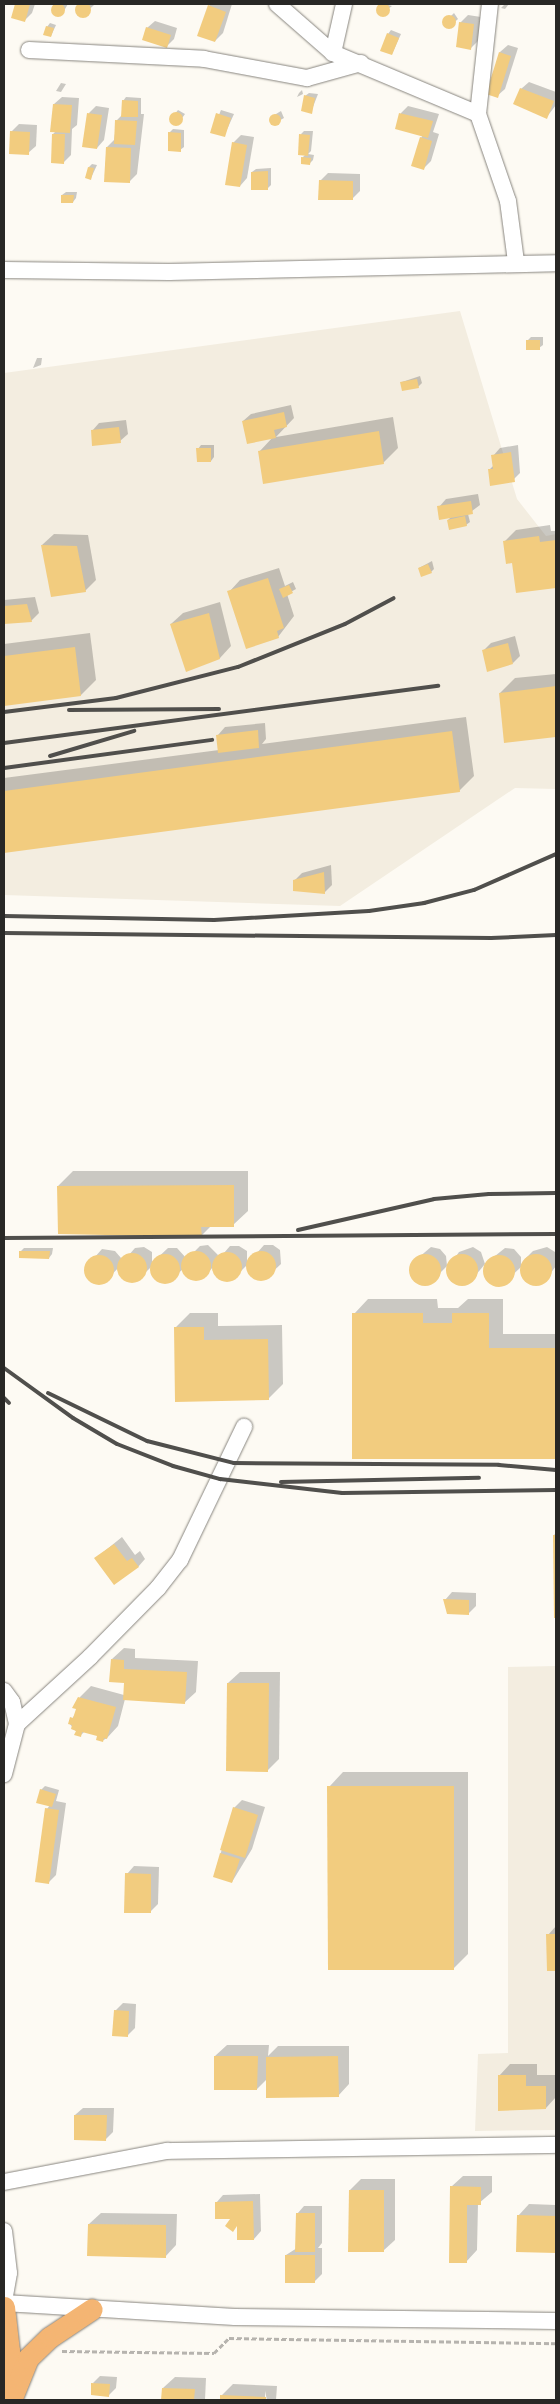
<!DOCTYPE html>
<style>
body{margin:0}
#map{position:relative;width:560px;height:2404px;overflow:hidden;background:#fdfaf3;font-family:"DejaVu Sans",sans-serif}
div>[style]{position:absolute}
.built>*{inset:0;background:#f3ede0}
.shadow>*{inset:0;background:#0003}
.building>*{inset:0;background:#f2cc7f}
.round{border-radius:50%}
.path>*{height:3px;margin-top:-1.5px;transform-origin:0;background:repeating-linear-gradient(90deg,#b6b3ae 0 5px,transparent 0 7.5px)}
.roads{filter:drop-shadow(0 0 1px #88857f) drop-shadow(0 0 1px #88857f)}
.minor>*{height:16px;margin:-8px;padding:0 8px;transform-origin:8px;border-radius:8px;background:#fff}
.major>*{height:21px;margin:-10.5px;padding:0 10.5px;transform-origin:10.5px;border-radius:10.5px;background:#f4b573}
.rail>*{height:4px;margin:-2px;padding:0 2px;transform-origin:2px;border-radius:2px;background:#504f4c}
span{translate:-50% -50%;white-space:nowrap;text-align:center;line-height:1.15;-webkit-text-stroke:4px #fff;paint-order:stroke}
.frame{position:absolute;inset:0;border:5px solid #282725;pointer-events:none}
</style>
<div id="map">
<div class="built">
<div style="clip-path:polygon(460px 311px,517px 499px,546px 536px,556px 534px,556px 789px,515px 788px,340px 906px,4px 895px,4px 373px)"></div>
<div style="clip-path:polygon(556px 1666px,556px 2130px,475px 2131px,478px 2054px,508px 2053px,508px 1667px)"></div>
</div>
<div class="shadow">
<div style="clip-path:polygon(16px 4px,35px 4px,32px 13px,25px 20px,13px 17px)"></div>
<div style="clip-path:polygon(54px 4px,68px 4px,62px 14px,53px 13px)"></div>
<div style="clip-path:polygon(79px 4px,94px 4px,94px 5px,82px 16px,76px 10px)"></div>
<div style="clip-path:polygon(211px 4px,232px 4px,223px 33px,215px 41px,209px 6px)"></div>
<div style="clip-path:polygon(384px 4px,392px 6px,381px 14px,378px 9px)"></div>
<div style="clip-path:polygon(505px 4px,509px 4px,505px 9px,501px 8px)"></div>
<div style="clip-path:polygon(454px 13px,458px 19px,448px 28px,444px 23px)"></div>
<div style="clip-path:polygon(468px 15px,481px 17px,478px 41px,471px 48px,460px 23px)"></div>
<div style="clip-path:polygon(155px 21px,177px 28px,174px 39px,166px 47px,147px 28px)"></div>
<div style="clip-path:polygon(50px 23px,56px 25px,51px 36px,47px 27px)"></div>
<div style="clip-path:polygon(391px 30px,401px 34px,392px 54px,388px 34px)"></div>
<div style="clip-path:polygon(508px 45px,518px 48px,505px 89px,497px 96px,487px 93px,500px 52px)"></div>
<div style="clip-path:polygon(529px 82px,556px 92px,556px 105px,546px 118px,521px 89px)"></div>
<div style="clip-path:polygon(61px 83px,66px 84px,61px 92px,56px 91px)"></div>
<div style="clip-path:polygon(302px 90px,303px 94px,297px 97px,299px 93px)"></div>
<div style="clip-path:polygon(309px 93px,318px 94px,311px 112px,305px 96px)"></div>
<div style="clip-path:polygon(62px 97px,79px 98px,77px 125px,72px 129px,71px 155px,63px 163px,53px 134px,56px 131px,54px 104px)"></div>
<div style="clip-path:polygon(126px 97px,141px 98px,141px 114px,144px 114px,137px 174px,129px 182px,107px 147px,114px 140px,117px 120px,122px 115px,123px 101px)"></div>
<div style="clip-path:polygon(96px 106px,109px 108px,104px 140px,97px 148px,89px 113px)"></div>
<div style="clip-path:polygon(408px 106px,439px 114px,433px 132px,439px 134px,431px 161px,424px 168px,421px 138px,423px 135px,397px 128px,401px 113px)"></div>
<div style="clip-path:polygon(178px 110px,185px 114px,177px 125px,170px 120px)"></div>
<div style="clip-path:polygon(221px 110px,234px 114px,224px 136px,212px 132px)"></div>
<div style="clip-path:polygon(281px 111px,284px 118px,273px 124px,271px 117px)"></div>
<div style="clip-path:polygon(19px 124px,37px 125px,36px 146px,28px 153px,11px 132px)"></div>
<div style="clip-path:polygon(173px 129px,184px 130px,184px 147px,180px 150px,169px 133px)"></div>
<div style="clip-path:polygon(304px 131px,313px 131px,311px 151px,308px 154px,314px 155px,313px 160px,310px 163px,302px 158px,306px 154px,301px 134px)"></div>
<div style="clip-path:polygon(241px 135px,254px 137px,247px 178px,240px 186px,233px 143px)"></div>
<div style="clip-path:polygon(92px 164px,97px 165px,91px 178px,89px 167px)"></div>
<div style="clip-path:polygon(271px 168px,271px 185px,268px 188px,252px 172px,256px 169px)"></div>
<div style="clip-path:polygon(328px 173px,360px 174px,360px 191px,352px 199px,320px 181px)"></div>
<div style="clip-path:polygon(66px 192px,77px 192px,76px 198px,73px 202px,62px 195px)"></div>
<div style="clip-path:polygon(531px 337px,543px 337px,543px 345px,539px 348px,528px 340px)"></div>
<div style="clip-path:polygon(37px 358px,42px 358px,41px 365px,33px 368px)"></div>
<div style="clip-path:polygon(420px 376px,422px 383px,418px 387px,402px 382px)"></div>
<div style="clip-path:polygon(291px 405px,294px 418px,276px 437px,393px 417px,398px 448px,383px 463px,259px 452px,273px 437px,243px 421px,251px 414px)"></div>
<div style="clip-path:polygon(126px 420px,128px 434px,120px 441px,92px 431px,99px 423px)"></div>
<div style="clip-path:polygon(201px 445px,214px 445px,214px 457px,211px 461px,198px 449px)"></div>
<div style="clip-path:polygon(518px 445px,520px 473px,512px 481px,489px 470px,494px 465px,493px 456px,500px 448px)"></div>
<div style="clip-path:polygon(478px 494px,480px 505px,468px 514px,470px 522px,466px 525px,448px 520px,452px 516px,439px 507px,446px 499px)"></div>
<div style="clip-path:polygon(550px 525px,551px 531px,556px 531px,556px 587px,517px 592px,513px 562px,505px 541px,516px 530px)"></div>
<div style="clip-path:polygon(54px 534px,88px 535px,96px 580px,85px 591px,42px 545px)"></div>
<div style="clip-path:polygon(432px 561px,434px 569px,431px 572px,419px 568px)"></div>
<div style="clip-path:polygon(279px 568px,285px 586px,293px 582px,296px 589px,287px 594px,294px 616px,278px 637px,229px 592px,240px 580px)"></div>
<div style="clip-path:polygon(35px 597px,39px 613px,31px 621px,4px 623px,4px 600px)"></div>
<div style="clip-path:polygon(220px 602px,231px 646px,220px 658px,187px 670px,171px 624px,183px 613px)"></div>
<div style="clip-path:polygon(90px 633px,96px 680px,81px 695px,4px 705px,4px 644px)"></div>
<div style="clip-path:polygon(515px 636px,520px 656px,513px 663px,483px 651px,491px 643px)"></div>
<div style="clip-path:polygon(556px 674px,556px 736px,505px 742px,500px 693px,515px 678px)"></div>
<div style="clip-path:polygon(466px 717px,474px 776px,459px 791px,4px 852px,4px 778px,219px 750px,218px 735px,225px 727px,265px 723px,266px 739px,262px 744px)"></div>
<div style="clip-path:polygon(331px 865px,332px 885px,324px 893px,294px 881px,302px 873px)"></div>
<div style="clip-path:polygon(73px 1171px,248px 1171px,248px 1211px,233px 1225px,211px 1226px,202px 1235px,58px 1186px)"></div>
<div style="clip-path:polygon(208px 1245px,218px 1255px,217px 1261px,230px 1246px,239px 1246px,247px 1251px,247px 1264px,264px 1245px,273px 1245px,280px 1250px,281px 1264px,266px 1278px,254px 1278px,248px 1264px,233px 1279px,220px 1278px,214px 1266px,202px 1279px,189px 1278px,184px 1268px,170px 1281px,162px 1282px,153px 1274px,153px 1265px,138px 1280px,125px 1280px,119px 1267px,105px 1282px,92px 1281px,87px 1275px,86px 1267px,102px 1249px,115px 1251px,121px 1258px,120px 1265px,135px 1248px,144px 1247px,152px 1252px,152px 1263px,168px 1248px,177px 1248px,187px 1259px,200px 1246px)"></div>
<div style="clip-path:polygon(431px 1247px,440px 1249px,446px 1256px,447px 1266px,429px 1284px,419px 1284px,410px 1273px,411px 1264px)"></div>
<div style="clip-path:polygon(473px 1247px,481px 1252px,485px 1264px,470px 1282px,461px 1284px,450px 1277px,448px 1268px,459px 1252px)"></div>
<div style="clip-path:polygon(547px 1247px,555px 1252px,556px 1266px,544px 1282px,530px 1283px,523px 1277px,521px 1268px,525px 1259px,533px 1251px)"></div>
<div style="clip-path:polygon(24px 1248px,53px 1248px,52px 1254px,49px 1258px,21px 1251px)"></div>
<div style="clip-path:polygon(505px 1248px,514px 1249px,521px 1257px,521px 1267px,502px 1285px,493px 1284px,484px 1274px,485px 1264px)"></div>
<div style="clip-path:polygon(368px 1299px,437px 1299px,438px 1308px,458px 1308px,468px 1299px,503px 1299px,503px 1334px,556px 1334px,556px 1458px,353px 1458px,354px 1314px)"></div>
<div style="clip-path:polygon(190px 1313px,218px 1313px,218px 1326px,282px 1325px,283px 1384px,268px 1399px,175px 1328px)"></div>
<div style="clip-path:polygon(556px 1533px,556px 1617px,555px 1617px,554px 1535px)"></div>
<div style="clip-path:polygon(122px 1537px,135px 1555px,140px 1551px,145px 1559px,138px 1567px,96px 1558px)"></div>
<div style="clip-path:polygon(452px 1592px,476px 1593px,476px 1606px,468px 1614px,445px 1600px)"></div>
<div style="clip-path:polygon(124px 1648px,135px 1649px,135px 1658px,198px 1661px,196px 1692px,184px 1703px,125px 1699px,118px 1726px,107px 1738px,102px 1741px,99px 1735px,85px 1731px,80px 1736px,69px 1723px,76px 1713px,80px 1697px,91px 1686px,124px 1695px,125px 1681px,112px 1659px)"></div>
<div style="clip-path:polygon(240px 1672px,280px 1672px,279px 1759px,267px 1771px,228px 1683px)"></div>
<div style="clip-path:polygon(343px 1772px,468px 1772px,468px 1954px,453px 1969px,329px 1787px)"></div>
<div style="clip-path:polygon(45px 1786px,59px 1790px,56px 1801px,66px 1803px,56px 1875px,48px 1883px,47px 1809px,50px 1805px,41px 1790px)"></div>
<div style="clip-path:polygon(242px 1800px,265px 1807px,252px 1849px,232px 1882px,214px 1876px,234px 1808px)"></div>
<div style="clip-path:polygon(134px 1866px,159px 1867px,158px 1904px,150px 1912px,127px 1874px)"></div>
<div style="clip-path:polygon(556px 1926px,556px 1969px,548px 1969px,548px 1935px)"></div>
<div style="clip-path:polygon(123px 2003px,136px 2004px,135px 2028px,127px 2036px,115px 2011px)"></div>
<div style="clip-path:polygon(227px 2045px,269px 2045px,268px 2056px,278px 2046px,349px 2046px,349px 2084px,338px 2096px,267px 2079px,257px 2089px,215px 2056px)"></div>
<div style="clip-path:polygon(510px 2064px,537px 2064px,537px 2075px,556px 2075px,556px 2097px,546px 2108px,499px 2076px)"></div>
<div style="clip-path:polygon(83px 2108px,114px 2108px,113px 2132px,106px 2139px,75px 2115px)"></div>
<div style="clip-path:polygon(463px 2176px,492px 2176px,492px 2192px,478px 2204px,477px 2250px,466px 2262px,451px 2187px)"></div>
<div style="clip-path:polygon(361px 2179px,395px 2179px,395px 2240px,383px 2251px,350px 2190px)"></div>
<div style="clip-path:polygon(260px 2194px,261px 2231px,254px 2239px,216px 2203px,223px 2195px)"></div>
<div style="clip-path:polygon(529px 2204px,556px 2205px,556px 2252px,517px 2251px,518px 2216px)"></div>
<div style="clip-path:polygon(304px 2206px,322px 2206px,322px 2243px,318px 2248px,322px 2248px,322px 2274px,314px 2282px,286px 2255px,297px 2248px,297px 2214px)"></div>
<div style="clip-path:polygon(101px 2213px,177px 2214px,176px 2245px,165px 2257px,89px 2224px)"></div>
<div style="clip-path:polygon(100px 2376px,117px 2377px,116px 2388px,108px 2396px,93px 2383px)"></div>
<div style="clip-path:polygon(175px 2377px,206px 2378px,205px 2400px,163px 2400px,163px 2388px)"></div>
<div style="clip-path:polygon(233px 2384px,277px 2386px,276px 2400px,267px 2400px,265px 2391px,265px 2400px,221px 2400px,222px 2395px)"></div>
</div>
<div class="building">
<div class="round" style="left:75px;top:2px;width:16px;height:16px"></div>
<div class="round" style="left:51px;top:3px;width:14px;height:14px"></div>
<div class="round" style="left:376px;top:3px;width:14px;height:14px"></div>
<div style="clip-path:polygon(15px 4px,30px 4px,25px 22px,11px 18px)"></div>
<div style="clip-path:polygon(208px 5px,226px 12px,215px 42px,197px 36px)"></div>
<div class="round" style="left:442px;top:15px;width:14px;height:14px"></div>
<div style="clip-path:polygon(459px 22px,474px 24px,471px 50px,456px 47px)"></div>
<div style="clip-path:polygon(46px 26px,54px 28px,51px 37px,43px 35px)"></div>
<div style="clip-path:polygon(146px 27px,171px 35px,167px 48px,142px 40px)"></div>
<div style="clip-path:polygon(387px 33px,399px 38px,392px 55px,380px 51px)"></div>
<div style="clip-path:polygon(499px 52px,511px 56px,498px 98px,486px 94px)"></div>
<div style="clip-path:polygon(520px 88px,554px 101px,547px 119px,513px 104px)"></div>
<div style="clip-path:polygon(304px 95px,315px 98px,312px 114px,301px 111px)"></div>
<div style="clip-path:polygon(122px 100px,138px 101px,138px 117px,121px 117px)"></div>
<div style="clip-path:polygon(53px 104px,72px 105px,70px 133px,50px 132px)"></div>
<div class="round" style="left:169px;top:112px;width:14px;height:14px"></div>
<div style="clip-path:polygon(87px 113px,102px 115px,97px 149px,82px 147px)"></div>
<div style="clip-path:polygon(216px 113px,231px 118px,225px 137px,210px 133px)"></div>
<div style="clip-path:polygon(399px 113px,433px 121px,428px 138px,395px 129px)"></div>
<div class="round" style="left:269px;top:114px;width:12px;height:12px"></div>
<div style="clip-path:polygon(115px 120px,137px 121px,135px 145px,114px 144px)"></div>
<div style="clip-path:polygon(10px 131px,30px 132px,29px 155px,9px 154px)"></div>
<div style="clip-path:polygon(168px 132px,181px 133px,181px 152px,168px 151px)"></div>
<div style="clip-path:polygon(52px 134px,65px 134px,64px 164px,51px 163px)"></div>
<div style="clip-path:polygon(299px 134px,310px 135px,308px 156px,298px 155px)"></div>
<div style="clip-path:polygon(420px 137px,432px 141px,424px 170px,411px 166px)"></div>
<div style="clip-path:polygon(232px 142px,247px 145px,240px 187px,225px 185px)"></div>
<div style="clip-path:polygon(106px 147px,131px 148px,130px 183px,104px 182px)"></div>
<div style="clip-path:polygon(301px 157px,311px 158px,310px 165px,301px 164px)"></div>
<div style="clip-path:polygon(88px 167px,94px 168px,91px 180px,85px 178px)"></div>
<div style="clip-path:polygon(268px 171px,268px 190px,251px 190px,251px 172px)"></div>
<div style="clip-path:polygon(319px 180px,353px 181px,353px 200px,318px 200px)"></div>
<div style="clip-path:polygon(61px 195px,74px 195px,73px 203px,61px 203px)"></div>
<div style="clip-path:polygon(526px 340px,540px 340px,540px 350px,526px 350px)"></div>
<div style="clip-path:polygon(417px 379px,419px 388px,402px 391px,400px 382px)"></div>
<div style="clip-path:polygon(284px 412px,287px 427px,274px 430px,276px 438px,247px 444px,242px 421px)"></div>
<div style="clip-path:polygon(119px 427px,121px 443px,92px 446px,91px 430px)"></div>
<div style="clip-path:polygon(379px 431px,384px 464px,263px 484px,258px 451px)"></div>
<div style="clip-path:polygon(196px 448px,211px 448px,211px 462px,197px 462px)"></div>
<div style="clip-path:polygon(511px 452px,515px 482px,490px 486px,488px 469px,493px 469px,491px 455px)"></div>
<div style="clip-path:polygon(471px 501px,473px 514px,439px 520px,437px 506px)"></div>
<div style="clip-path:polygon(465px 516px,467px 526px,449px 530px,447px 520px)"></div>
<div style="clip-path:polygon(539px 536px,540px 542px,556px 540px,556px 588px,516px 593px,512px 563px,506px 564px,503px 541px)"></div>
<div style="clip-path:polygon(41px 545px,77px 546px,86px 592px,51px 597px)"></div>
<div style="clip-path:polygon(428px 564px,432px 573px,421px 577px,418px 568px)"></div>
<div style="clip-path:polygon(268px 578px,284px 628px,277px 631px,279px 638px,246px 649px,227px 591px)"></div>
<div style="clip-path:polygon(289px 585px,293px 593px,283px 598px,279px 589px)"></div>
<div style="clip-path:polygon(27px 604px,32px 622px,4px 624px,4px 606px)"></div>
<div style="clip-path:polygon(209px 613px,220px 659px,186px 672px,170px 624px)"></div>
<div style="clip-path:polygon(508px 643px,513px 664px,487px 672px,482px 650px)"></div>
<div style="clip-path:polygon(75px 647px,81px 696px,4px 706px,4px 656px)"></div>
<div style="clip-path:polygon(556px 686px,556px 737px,504px 743px,499px 693px)"></div>
<div style="clip-path:polygon(258px 730px,259px 748px,218px 753px,216px 735px)"></div>
<div style="clip-path:polygon(452px 731px,460px 792px,4px 853px,4px 791px)"></div>
<div style="clip-path:polygon(324px 872px,325px 894px,293px 891px,293px 880px)"></div>
<div style="clip-path:polygon(234px 1185px,234px 1227px,201px 1227px,202px 1237px,58px 1234px,57px 1186px)"></div>
<div style="clip-path:polygon(19px 1251px,50px 1251px,49px 1259px,19px 1258px)"></div>
<div class="round" style="left:181px;top:1251px;width:30px;height:30px"></div>
<div class="round" style="left:246px;top:1251px;width:30px;height:30px"></div>
<div class="round" style="left:212px;top:1252px;width:30px;height:30px"></div>
<div class="round" style="left:117px;top:1253px;width:30px;height:30px"></div>
<div class="round" style="left:409px;top:1254px;width:32px;height:32px"></div>
<div class="round" style="left:520px;top:1254px;width:32px;height:32px"></div>
<div class="round" style="left:446px;top:1254px;width:32px;height:32px"></div>
<div class="round" style="left:150px;top:1254px;width:30px;height:30px"></div>
<div class="round" style="left:483px;top:1255px;width:32px;height:32px"></div>
<div class="round" style="left:84px;top:1255px;width:30px;height:30px"></div>
<div style="clip-path:polygon(352px 1313px,423px 1313px,423px 1323px,452px 1323px,452px 1313px,489px 1313px,489px 1348px,556px 1348px,556px 1459px,352px 1459px)"></div>
<div style="clip-path:polygon(174px 1327px,204px 1327px,204px 1340px,268px 1339px,269px 1400px,175px 1402px)"></div>
<div style="clip-path:polygon(553px 1535px,556px 1535px,556px 1618px,554px 1618px)"></div>
<div style="clip-path:polygon(114px 1544px,127px 1561px,132px 1558px,139px 1567px,114px 1585px,94px 1558px)"></div>
<div style="clip-path:polygon(443px 1599px,469px 1600px,469px 1615px,447px 1614px)"></div>
<div style="clip-path:polygon(111px 1659px,124px 1660px,124px 1669px,187px 1672px,185px 1704px,123px 1700px,124px 1683px,109px 1682px)"></div>
<div style="clip-path:polygon(227px 1683px,269px 1683px,268px 1772px,226px 1771px)"></div>
<div style="clip-path:polygon(78px 1697px,116px 1707px,107px 1739px,104px 1738px,103px 1742px,96px 1740px,97px 1736px,82px 1732px,81px 1737px,74px 1735px,76px 1731px,71px 1729px,72px 1725px,68px 1724px,70px 1717px,73px 1718px,76px 1709px,72px 1708px)"></div>
<div style="clip-path:polygon(327px 1786px,454px 1786px,454px 1970px,328px 1970px)"></div>
<div style="clip-path:polygon(40px 1789px,56px 1794px,52px 1807px,36px 1803px)"></div>
<div style="clip-path:polygon(233px 1807px,258px 1815px,245px 1858px,220px 1850px)"></div>
<div style="clip-path:polygon(45px 1808px,59px 1810px,49px 1884px,35px 1882px)"></div>
<div style="clip-path:polygon(220px 1853px,240px 1859px,232px 1883px,213px 1877px)"></div>
<div style="clip-path:polygon(125px 1873px,151px 1874px,151px 1913px,124px 1913px)"></div>
<div style="clip-path:polygon(546px 1934px,556px 1934px,556px 1971px,547px 1971px)"></div>
<div style="clip-path:polygon(114px 2010px,129px 2011px,128px 2037px,112px 2036px)"></div>
<div style="clip-path:polygon(214px 2056px,258px 2056px,257px 2090px,214px 2090px)"></div>
<div style="clip-path:polygon(338px 2056px,339px 2097px,266px 2098px,266px 2057px)"></div>
<div style="clip-path:polygon(498px 2075px,526px 2075px,526px 2086px,546px 2086px,546px 2109px,498px 2111px)"></div>
<div style="clip-path:polygon(74px 2115px,107px 2115px,106px 2141px,74px 2140px)"></div>
<div style="clip-path:polygon(450px 2186px,481px 2187px,481px 2205px,467px 2205px,467px 2263px,449px 2263px)"></div>
<div style="clip-path:polygon(349px 2190px,384px 2190px,384px 2252px,348px 2252px)"></div>
<div style="clip-path:polygon(253px 2201px,254px 2240px,237px 2240px,237px 2226px,233px 2232px,225px 2226px,230px 2219px,215px 2219px,215px 2202px)"></div>
<div style="clip-path:polygon(296px 2213px,315px 2213px,315px 2252px,295px 2252px)"></div>
<div style="clip-path:polygon(517px 2215px,556px 2216px,556px 2253px,516px 2252px)"></div>
<div style="clip-path:polygon(88px 2224px,166px 2225px,166px 2258px,87px 2256px)"></div>
<div style="clip-path:polygon(285px 2255px,315px 2255px,315px 2283px,285px 2283px)"></div>
<div style="clip-path:polygon(91px 2383px,110px 2384px,109px 2397px,91px 2395px)"></div>
<div style="clip-path:polygon(162px 2388px,195px 2389px,194px 2400px,161px 2400px)"></div>
<div style="clip-path:polygon(220px 2395px,266px 2397px,266px 2400px,220px 2400px)"></div>
</div>
<div class="path">
<div style="left:62px;top:2351px;width:152px;rotate:0.8deg"></div>
<div style="left:214px;top:2353px;width:21px;rotate:-45deg"></div>
<div style="left:229px;top:2338px;width:327px;rotate:0.9deg"></div>
</div>
<div class="roads">
<div class="minor">
<div style="left:277px;top:4px;width:74px;rotate:41.2deg"></div>
<div style="left:333px;top:53px;width:157px;rotate:22.8deg"></div>
<div style="left:478px;top:114px;width:92px;rotate:71deg"></div>
<div style="left:508px;top:201px;width:62px;rotate:82.5deg"></div>
<div style="left:29px;top:50px;width:175px;rotate:2.9deg"></div>
<div style="left:204px;top:59px;width:105px;rotate:10.5deg"></div>
<div style="left:307px;top:78px;width:56px;rotate:-15.5deg"></div>
<div style="left:333px;top:53px;width:50px;rotate:-77.3deg"></div>
<div style="left:478px;top:114px;width:111px;rotate:-83.8deg"></div>
<div style="left:4px;top:270px;width:165px;rotate:0.7deg"></div>
<div style="left:169px;top:272px;width:387px;rotate:-1.3deg"></div>
<div style="left:4px;top:1691px;width:14px;rotate:54deg"></div>
<div style="left:12px;top:1702px;width:23px;rotate:77deg"></div>
<div style="left:17px;top:1724px;width:52px;rotate:104.6deg"></div>
<div style="left:17px;top:1724px;width:99px;rotate:-42.5deg"></div>
<div style="left:90px;top:1657px;width:97px;rotate:-45.4deg"></div>
<div style="left:158px;top:1588px;width:36px;rotate:-52deg"></div>
<div style="left:180px;top:1560px;width:148px;rotate:-64.3deg"></div>
<div style="left:4px;top:2182px;width:166px;rotate:-10.8deg"></div>
<div style="left:167px;top:2151px;width:389px;rotate:-0.9deg"></div>
<div style="left:4px;top:2231px;width:42px;rotate:83.2deg"></div>
<div style="left:9px;top:2273px;width:28px;rotate:100deg"></div>
<div style="left:4px;top:2303px;width:231px;rotate:3.5deg"></div>
<div style="left:235px;top:2317px;width:321px;rotate:0.7deg"></div>
</div>
<div class="major">
<div style="left:4px;top:2307px;width:44px;rotate:83.5deg"></div>
<div style="left:9px;top:2351px;width:42px;rotate:91.4deg"></div>
<div style="left:11px;top:2400px;width:45px;rotate:-68deg"></div>
<div style="left:28px;top:2358px;width:30px;rotate:-44deg"></div>
<div style="left:50px;top:2337px;width:50px;rotate:-33.7deg"></div>
</div>
</div>
<div class="rail">
<div style="left:69px;top:710px;width:150px;rotate:-0.4deg"></div>
<div style="left:4px;top:712px;width:113px;rotate:-7.1deg"></div>
<div style="left:116px;top:698px;width:126px;rotate:-14.3deg"></div>
<div style="left:238px;top:667px;width:115px;rotate:-21.9deg"></div>
<div style="left:345px;top:624px;width:55px;rotate:-28deg"></div>
<div style="left:4px;top:743px;width:438px;rotate:-7.5deg"></div>
<div style="left:50px;top:756px;width:88px;rotate:-16.6deg"></div>
<div style="left:4px;top:768px;width:210px;rotate:-7.7deg"></div>
<div style="left:4px;top:916px;width:210px;rotate:1.1deg"></div>
<div style="left:214px;top:920px;width:155px;rotate:-3.3deg"></div>
<div style="left:369px;top:911px;width:56px;rotate:-8.3deg"></div>
<div style="left:424px;top:903px;width:52px;rotate:-14.6deg"></div>
<div style="left:474px;top:890px;width:90px;rotate:-23.7deg"></div>
<div style="left:4px;top:933px;width:487px;rotate:0.6deg"></div>
<div style="left:491px;top:938px;width:65px;rotate:-2.6deg"></div>
<div style="left:298px;top:1230px;width:139px;rotate:-12.8deg"></div>
<div style="left:434px;top:1199px;width:55px;rotate:-5.2deg"></div>
<div style="left:489px;top:1194px;width:67px;rotate:-0.9deg"></div>
<div style="left:4px;top:1238px;width:552px;rotate:-0.42deg"></div>
<div style="left:4px;top:1368px;width:85px;rotate:35.9deg"></div>
<div style="left:73px;top:1418px;width:51px;rotate:30.6deg"></div>
<div style="left:117px;top:1444px;width:60px;rotate:21.4deg"></div>
<div style="left:173px;top:1466px;width:49px;rotate:15.5deg"></div>
<div style="left:220px;top:1479px;width:123px;rotate:6.5deg"></div>
<div style="left:342px;top:1493px;width:214px;rotate:-0.8deg"></div>
<div style="left:48px;top:1393px;width:110px;rotate:25.9deg"></div>
<div style="left:147px;top:1441px;width:90px;rotate:14.2deg"></div>
<div style="left:234px;top:1463px;width:265px;rotate:0.4deg"></div>
<div style="left:499px;top:1465px;width:57px;rotate:5deg"></div>
<div style="left:4px;top:1398px;width:7px;rotate:45deg"></div>
<div style="left:281px;top:1482px;width:198px;rotate:-1.2deg"></div>
</div>
<div class="frame"></div>
</div>
